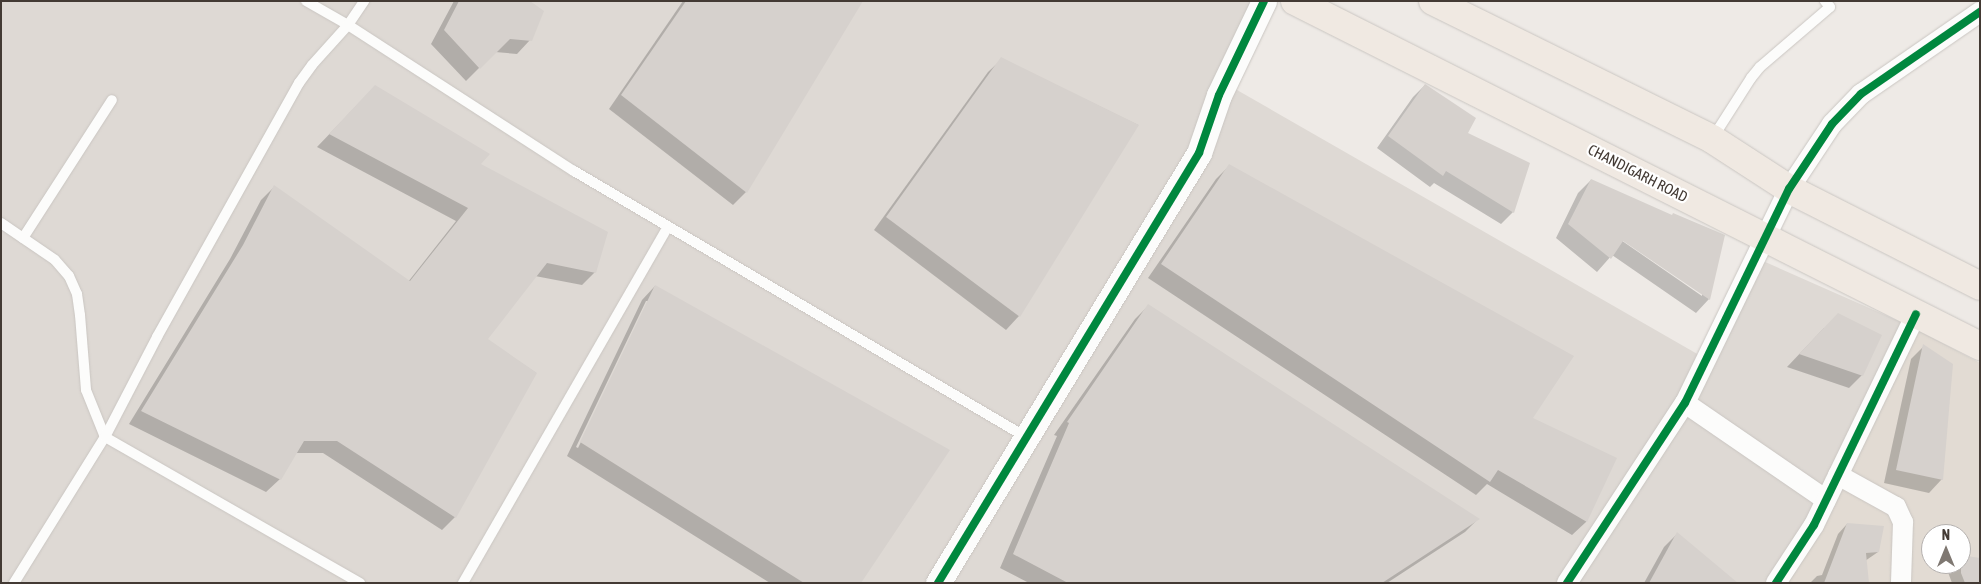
<!DOCTYPE html>
<style>
body{margin:0}
#map{position:relative;width:1981px;height:584px;overflow:hidden;background:#eeeae6;font-family:"Asap Condensed",sans-serif}
div>[style]{position:absolute}
.residential>*{inset:0;background:#e2dbd3}
.industrial>*{inset:0;background:#ded9d4}
.shadow>*{inset:0;background:#0003}
.building>*{inset:0;background:#d6d1cd}
.roads{filter:drop-shadow(0 0 1px #cac6c2) drop-shadow(0 0 1px #cac6c2)}
.service>*{height:10px;margin:-5px;padding:0 5px;transform-origin:5px;border-radius:5px;background:#fcfcfb}
.minor>*{height:20px;margin:-10px;padding:0 10px;transform-origin:10px;border-radius:10px;background:#fcfcfb}
.tertiary>*{height:25px;margin:-12.5px;padding:0 12.5px;transform-origin:12.5px;border-radius:12.5px;background:#fcfcfb}
.primary>*{height:28px;margin:-14px;padding:0 14px;transform-origin:14px;border-radius:14px;background:#f0e9e2}
.cycleway>*{height:8px;margin:-4px;padding:0 4px;transform-origin:4px;border-radius:4px;background:#00873e}
span{translate:-50% -50%;white-space:nowrap;text-align:center;line-height:1.15;-webkit-text-stroke:4.5px #fff;paint-order:stroke}
.street-label{font-size:15px;color:#433a34}
.frame{position:absolute;inset:0;border:2px solid #433a34;pointer-events:none}
.north{position:absolute;left:1921px;top:524px;width:50px;height:50px;box-sizing:border-box;background:#fff;border:1px solid #b4b0ae;border-radius:50%;rotate:0deg;font-size:14px;font-weight:700;line-height:20px;text-align:center;color:#433a34}
.north::after{content:'';display:block;margin:auto;width:18px;height:22px;background:#7f7872;clip-path:polygon(50% 0,100% 100%,50% 72%,0 100%)}
</style>
<div id="map">
<div class="residential">
<div style="clip-path:polygon(evenodd,1910px 326px,1980px 363px,1980px 583px,1764px 583px,1815px 505px,1910px 326px,1931px 534px,1961px 534px,1961px 564px,1931px 564px,1931px 534px)"></div>
</div>
<div class="industrial">
<div style="clip-path:polygon(1px 1px,1253px 1px,1230px 86px,1713px 363px,1763px 261px,1910px 326px,1815px 505px,1764px 583px,1px 583px)"></div>
</div>
<div class="shadow">
<div style="clip-path:polygon(454px 1px,527px 1px,530px 40px,517px 54px,495px 52px,466px 81px,431px 44px)"></div>
<div style="clip-path:polygon(683px 1px,861px 1px,746px 192px,733px 205px,609px 109px)"></div>
<div style="clip-path:polygon(1002px 59px,1138px 125px,1019px 316px,1006px 330px,874px 230px,988px 72px)"></div>
<div style="clip-path:polygon(1425px 85px,1466px 133px,1513px 212px,1501px 224px,1434px 183px,1430px 187px,1377px 148px,1413px 97px)"></div>
<div style="clip-path:polygon(362px 100px,478px 164px,595px 272px,582px 285px,535px 276px,486px 339px,536px 373px,455px 517px,442px 530px,323px 453px,295px 453px,280px 479px,266px 492px,129px 424px,230px 259px,261px 200px,274px 187px,408px 282px,456px 221px,317px 147px)"></div>
<div style="clip-path:polygon(1229px 166px,1531px 418px,1615px 458px,1586px 522px,1572px 535px,1487px 484px,1476px 495px,1148px 278px,1216px 179px)"></div>
<div style="clip-path:polygon(evenodd,1591px 180px,1709px 299px,1696px 313px,1612px 255px,1597px 272px,1556px 238px,1578px 193px,1591px 180px,1619px 236px,1702px 293px,1702px 296px,1618px 238px,1619px 236px)"></div>
<div style="clip-path:polygon(evenodd,655px 286px,860px 583px,770px 583px,567px 456px,642px 300px,655px 286px,646px 301px,649px 301px,578px 448px,576px 447px,646px 301px)"></div>
<div style="clip-path:polygon(1148px 306px,1478px 519px,1465px 532px,1387px 583px,1029px 583px,1000px 568px,1057px 436px,1054px 435px,1135px 319px)"></div>
<div style="clip-path:polygon(1824px 328px,1862px 375px,1849px 388px,1787px 367px)"></div>
<div style="clip-path:polygon(1924px 346px,1942px 479px,1929px 493px,1884px 483px,1911px 359px)"></div>
<div style="clip-path:polygon(1847px 524px,1878px 552px,1865px 561px,1867px 583px,1810px 583px,1817px 576px,1822px 575px,1838px 534px)"></div>
<div style="clip-path:polygon(1677px 534px,1736px 583px,1644px 583px,1664px 547px)"></div>
<div style="clip-path:polygon(1961px 556px,1980px 583px,1952px 583px,1945px 564px,1961px 564px)"></div>
</div>
<div class="building">
<div style="clip-path:polygon(459px 1px,530px 1px,544px 11px,532px 41px,510px 39px,480px 69px,444px 30px)"></div>
<div style="clip-path:polygon(686px 1px,863px 1px,747px 193px,621px 95px)"></div>
<div style="clip-path:polygon(1001px 57px,1139px 125px,1020px 317px,886px 217px)"></div>
<div style="clip-path:polygon(1425px 84px,1476px 118px,1468px 133px,1530px 163px,1514px 213px,1446px 171px,1443px 176px,1388px 136px)"></div>
<div style="clip-path:polygon(375px 85px,490px 154px,481px 164px,608px 232px,596px 273px,547px 263px,488px 339px,537px 373px,456px 518px,337px 441px,304px 441px,281px 480px,141px 411px,243px 245px,274px 185px,410px 281px,468px 208px,329px 134px)"></div>
<div style="clip-path:polygon(1229px 164px,1574px 356px,1533px 418px,1617px 458px,1587px 522px,1498px 470px,1490px 482px,1161px 264px)"></div>
<div style="clip-path:polygon(1591px 179px,1672px 215px,1673px 213px,1725px 235px,1710px 300px,1623px 241px,1611px 259px,1568px 224px)"></div>
<div style="clip-path:polygon(655px 285px,950px 450px,861px 583px,804px 583px,580px 442px)"></div>
<div style="clip-path:polygon(1148px 304px,1466px 510px,1480px 519px,1382px 583px,1068px 583px,1013px 554px,1069px 423px,1067px 422px)"></div>
<div style="clip-path:polygon(1838px 313px,1882px 335px,1863px 376px,1799px 354px)"></div>
<div style="clip-path:polygon(1923px 344px,1953px 364px,1943px 480px,1896px 470px)"></div>
<div style="clip-path:polygon(1847px 523px,1884px 526px,1879px 552px,1866px 553px,1869px 583px,1824px 583px)"></div>
<div style="clip-path:polygon(1677px 532px,1738px 583px,1649px 583px)"></div>
<div style="clip-path:polygon(1961px 555px,1980px 558px,1980px 583px,1965px 583px,1961px 573px)"></div>
</div>
<div class="roads">
<div class="service">
<div style="left:306px;top:1px;width:48px;rotate:29.7deg"></div>
<div style="left:348px;top:25px;width:269px;rotate:32.9deg"></div>
<div style="left:574px;top:171px;width:524px;rotate:30.48deg"></div>
<div style="left:1712px;top:139px;width:72px;rotate:-57.4deg"></div>
<div style="left:1751px;top:78px;width:14px;rotate:-51deg"></div>
<div style="left:1760px;top:67px;width:92px;rotate:-40.6deg"></div>
<div style="left:1830px;top:7px;width:8px;rotate:-130deg"></div>
<div style="left:1px;top:223px;width:65px;rotate:34.4deg"></div>
<div style="left:55px;top:260px;width:21px;rotate:49deg"></div>
<div style="left:69px;top:276px;width:20px;rotate:66deg"></div>
<div style="left:77px;top:294px;width:21px;rotate:82deg"></div>
<div style="left:80px;top:315px;width:75px;rotate:85.4deg"></div>
<div style="left:86px;top:390px;width:51px;rotate:68deg"></div>
<div style="left:105px;top:437px;width:294px;rotate:29.8deg"></div>
<div style="left:23px;top:238px;width:164px;rotate:-57.2deg"></div>
<div style="left:14px;top:583px;width:172px;rotate:-58.1deg"></div>
<div style="left:105px;top:437px;width:113px;rotate:-62.5deg"></div>
<div style="left:157px;top:337px;width:291px;rotate:-60.8deg"></div>
<div style="left:299px;top:83px;width:22px;rotate:-54deg"></div>
<div style="left:312px;top:65px;width:54px;rotate:-48deg"></div>
<div style="left:348px;top:25px;width:29px;rotate:-56deg"></div>
<div style="left:463px;top:583px;width:411px;rotate:-60.1deg"></div>
</div>
<div class="minor">
<div style="left:1685px;top:403px;width:171px;rotate:34.5deg"></div>
<div style="left:1838px;top:475px;width:66px;rotate:28.9deg"></div>
<div style="left:1896px;top:507px;width:17px;rotate:65deg"></div>
<div style="left:1903px;top:522px;width:61px;rotate:91.9deg"></div>
<div style="left:1567px;top:583px;width:215px;rotate:-56.8deg"></div>
<div style="left:1685px;top:403px;width:238px;rotate:-64.1deg"></div>
<div style="left:1789px;top:189px;width:78px;rotate:-56.5deg"></div>
<div style="left:1832px;top:124px;width:42px;rotate:-46deg"></div>
<div style="left:1861px;top:94px;width:145px;rotate:-34.6deg"></div>
<div style="left:1776px;top:583px;width:69px;rotate:-56.8deg"></div>
<div style="left:1814px;top:525px;width:234px;rotate:-64.2deg"></div>
</div>
<div class="tertiary">
<div style="left:938px;top:583px;width:503px;rotate:-58.74deg"></div>
<div style="left:1199px;top:153px;width:61px;rotate:-71deg"></div>
<div style="left:1219px;top:95px;width:104px;rotate:-64.4deg"></div>
</div>
<div class="primary">
<div style="left:1295px;top:1px;width:767px;rotate:26.73deg"></div>
<div style="left:1433px;top:1px;width:311px;rotate:26.3deg"></div>
<div style="left:1712px;top:139px;width:92px;rotate:33deg"></div>
<div style="left:1789px;top:189px;width:214px;rotate:26.9deg"></div>
</div>
</div>
<div class="cycleway">
<div style="left:938px;top:583px;width:503px;rotate:-58.74deg"></div>
<div style="left:1199px;top:153px;width:61px;rotate:-71deg"></div>
<div style="left:1219px;top:95px;width:104px;rotate:-64.4deg"></div>
<div style="left:1567px;top:583px;width:215px;rotate:-56.8deg"></div>
<div style="left:1685px;top:403px;width:238px;rotate:-64.1deg"></div>
<div style="left:1789px;top:189px;width:78px;rotate:-56.5deg"></div>
<div style="left:1832px;top:124px;width:42px;rotate:-46deg"></div>
<div style="left:1861px;top:94px;width:145px;rotate:-34.6deg"></div>
<div style="left:1776px;top:583px;width:69px;rotate:-56.8deg"></div>
<div style="left:1814px;top:525px;width:234px;rotate:-64.2deg"></div>
</div>
<div class="street-label">
<span style="left:1638px;top:173px;rotate:27deg">CHANDIGARH ROAD</span>
</div>
<div class="frame"></div>
<div class="north">N</div>
</div>
